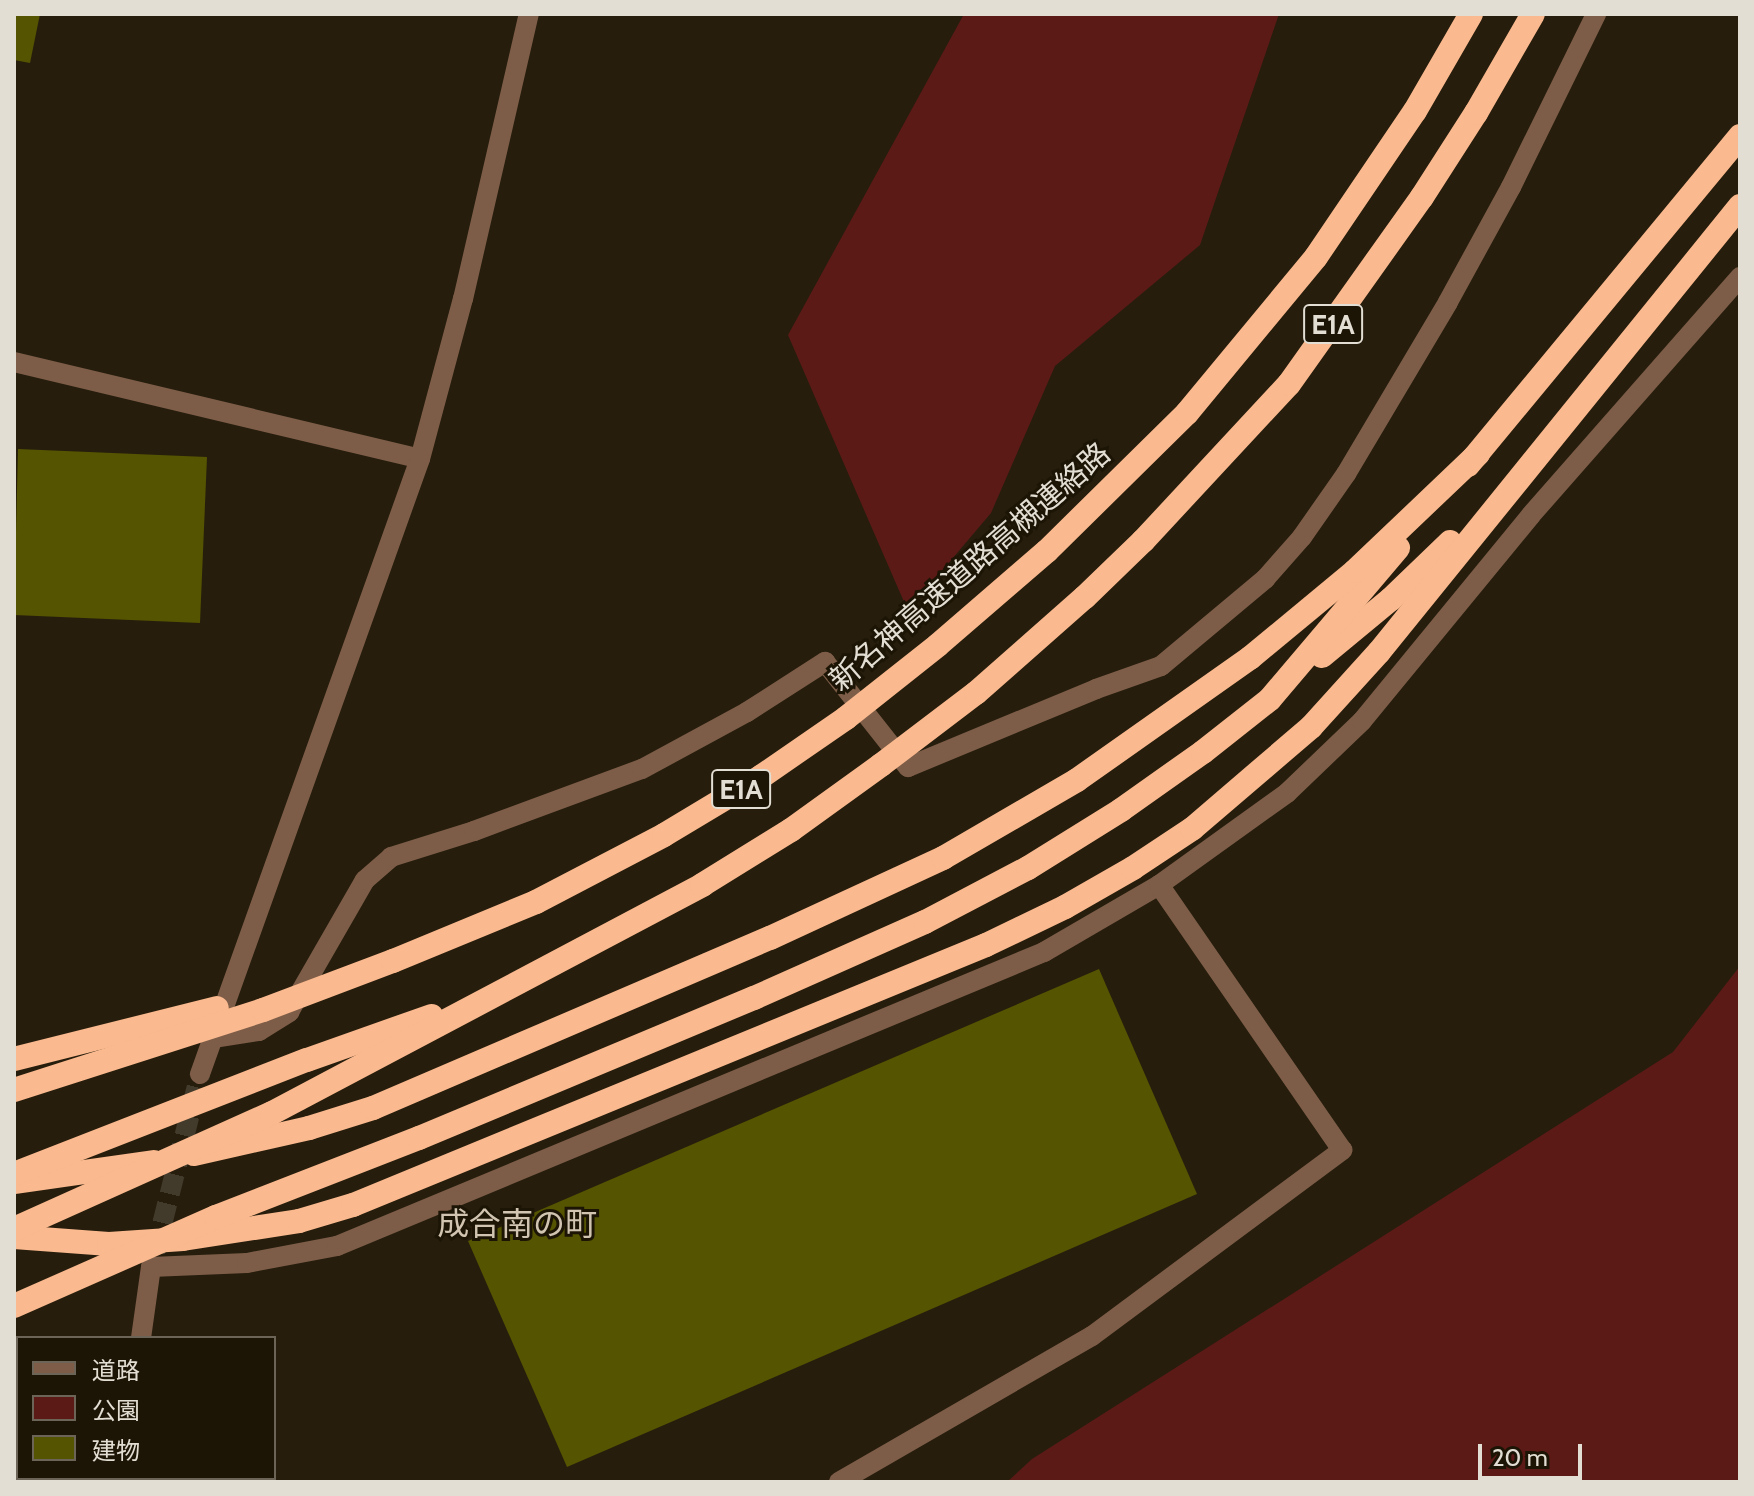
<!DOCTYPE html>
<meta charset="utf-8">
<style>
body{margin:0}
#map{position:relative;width:1754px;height:1496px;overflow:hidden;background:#261d0d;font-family:Cabin,"Noto Sans JP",sans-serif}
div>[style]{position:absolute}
.green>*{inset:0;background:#5c1a16}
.building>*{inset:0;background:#555400}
.street-tunnel>*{height:20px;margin-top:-10px;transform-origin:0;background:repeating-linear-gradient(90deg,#423a2b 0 20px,transparent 0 30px)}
.street>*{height:20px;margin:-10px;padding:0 10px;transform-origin:10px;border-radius:10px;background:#7d5d48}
.highway>*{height:24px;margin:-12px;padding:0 12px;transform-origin:12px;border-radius:12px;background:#fab98e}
.highway-bridge>*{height:24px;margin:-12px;padding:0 12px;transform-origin:12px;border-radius:12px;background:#fab98e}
span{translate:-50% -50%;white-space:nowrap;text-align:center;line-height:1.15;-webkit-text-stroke:6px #1c1405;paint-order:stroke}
.shield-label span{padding:2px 6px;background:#1c1405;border:2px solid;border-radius:6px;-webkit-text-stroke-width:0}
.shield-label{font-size:28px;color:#e3ded3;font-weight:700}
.street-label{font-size:30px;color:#e3ded3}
.neighbourhood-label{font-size:32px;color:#d1c5b1}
.frame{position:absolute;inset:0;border:16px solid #e3ded3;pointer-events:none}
.legend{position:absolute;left:16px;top:1336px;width:260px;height:144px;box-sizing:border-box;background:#1c1405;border:2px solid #6c6557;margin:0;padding:10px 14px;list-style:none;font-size:24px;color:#e3ded3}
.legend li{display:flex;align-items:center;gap:16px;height:40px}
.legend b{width:40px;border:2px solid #6c6557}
.scale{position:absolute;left:1478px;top:1444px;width:104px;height:36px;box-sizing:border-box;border:4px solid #e3ded3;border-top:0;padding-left:10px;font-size:24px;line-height:28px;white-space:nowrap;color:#e3ded3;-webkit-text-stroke:6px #1c1405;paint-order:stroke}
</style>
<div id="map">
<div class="green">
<div style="clip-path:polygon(964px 14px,1279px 14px,1200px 245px,1055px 366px,991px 513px,908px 611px,788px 335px)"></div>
<div style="clip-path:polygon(1740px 966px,1740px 1482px,1007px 1482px,1032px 1459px,1673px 1052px)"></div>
</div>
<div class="building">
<div style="clip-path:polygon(14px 14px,40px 14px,30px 63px,14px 60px)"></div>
<div style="clip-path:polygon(18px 449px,207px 457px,200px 623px,14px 615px)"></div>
<div style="clip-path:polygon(1099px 969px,1197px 1194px,567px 1467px,468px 1241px)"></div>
<div style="clip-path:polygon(18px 1418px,18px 1478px,33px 1478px,34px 1482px,14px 1482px,14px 1419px)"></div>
</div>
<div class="street-tunnel">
<div style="left:155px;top:1252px;width:184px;rotate:-75.8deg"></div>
</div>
<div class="street">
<div style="left:14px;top:362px;width:417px;rotate:13.4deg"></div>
<div style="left:213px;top:1038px;width:47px;rotate:-8.7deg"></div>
<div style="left:259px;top:1031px;width:36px;rotate:-32deg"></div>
<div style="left:289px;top:1012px;width:152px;rotate:-60.1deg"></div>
<div style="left:365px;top:880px;width:35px;rotate:-41deg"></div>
<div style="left:391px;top:857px;width:87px;rotate:-17.4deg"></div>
<div style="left:474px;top:831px;width:179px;rotate:-20.3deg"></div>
<div style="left:642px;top:769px;width:119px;rotate:-28.5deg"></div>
<div style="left:747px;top:712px;width:93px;rotate:-32.7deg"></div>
<div style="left:825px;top:662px;width:134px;rotate:51.7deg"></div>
<div style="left:908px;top:767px;width:204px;rotate:-22.5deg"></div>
<div style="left:1096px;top:689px;width:69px;rotate:-19.5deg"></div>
<div style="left:1161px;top:666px;width:136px;rotate:-39.9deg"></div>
<div style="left:1265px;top:579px;width:56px;rotate:-48.6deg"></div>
<div style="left:1302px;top:537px;width:77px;rotate:-55.1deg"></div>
<div style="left:1346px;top:474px;width:200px;rotate:-59.3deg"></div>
<div style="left:1448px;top:302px;width:131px;rotate:-61.3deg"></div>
<div style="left:1511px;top:187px;width:193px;rotate:-63.8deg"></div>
<div style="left:200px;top:1074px;width:653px;rotate:-70.32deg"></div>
<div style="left:420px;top:459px;width:166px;rotate:-75deg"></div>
<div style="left:463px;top:299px;width:293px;rotate:-77deg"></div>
<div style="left:141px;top:1338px;width:72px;rotate:-82deg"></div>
<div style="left:151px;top:1267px;width:96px;rotate:-2.4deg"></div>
<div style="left:247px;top:1263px;width:92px;rotate:-10.7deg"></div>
<div style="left:337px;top:1246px;width:766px;rotate:-22.58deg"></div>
<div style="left:1044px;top:952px;width:133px;rotate:-30.2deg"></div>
<div style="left:1159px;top:885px;width:158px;rotate:-35.7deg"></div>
<div style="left:1287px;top:793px;width:104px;rotate:-43.8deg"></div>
<div style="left:1362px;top:721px;width:266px;rotate:-50.6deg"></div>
<div style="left:1531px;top:515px;width:317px;rotate:-48.7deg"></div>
<div style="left:142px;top:1478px;width:4px;rotate:76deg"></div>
<div style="left:839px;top:1482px;width:292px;rotate:-30deg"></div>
<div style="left:1092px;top:1336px;width:312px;rotate:-36.6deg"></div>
<div style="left:1342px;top:1150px;width:322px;rotate:-124.6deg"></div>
</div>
<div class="highway">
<div style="left:1468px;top:465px;width:427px;rotate:-50.4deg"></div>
<div style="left:1047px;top:551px;width:197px;rotate:-44.6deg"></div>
<div style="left:1187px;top:413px;width:202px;rotate:-50.4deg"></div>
<div style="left:1316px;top:257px;width:176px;rotate:-55.9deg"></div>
<div style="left:1415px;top:111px;width:112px;rotate:-60deg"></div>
<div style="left:1085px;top:597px;width:81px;rotate:-44deg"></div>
<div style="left:1143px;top:541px;width:214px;rotate:-47.1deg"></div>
<div style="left:1289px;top:384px;width:229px;rotate:-54.6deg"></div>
<div style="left:1422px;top:197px;width:100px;rotate:-57.3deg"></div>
<div style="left:1476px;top:113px;width:114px;rotate:-60.1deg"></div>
<div style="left:1322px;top:656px;width:89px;rotate:-39.6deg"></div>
<div style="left:1391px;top:599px;width:82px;rotate:-44deg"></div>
<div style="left:1270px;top:699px;width:198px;rotate:-49.7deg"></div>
<div style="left:194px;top:1154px;width:118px;rotate:-12.7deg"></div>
<div style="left:309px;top:1128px;width:67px;rotate:-17.4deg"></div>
<div style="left:373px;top:1108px;width:432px;rotate:-23.2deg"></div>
<div style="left:770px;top:938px;width:191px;rotate:-24.8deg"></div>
<div style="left:943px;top:858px;width:155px;rotate:-30.2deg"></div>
<div style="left:1077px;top:780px;width:212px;rotate:-35.2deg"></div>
<div style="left:1250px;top:658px;width:136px;rotate:-39.6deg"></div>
<div style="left:1355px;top:571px;width:170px;rotate:-43.6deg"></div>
<div style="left:14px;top:1182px;width:141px;rotate:-8.1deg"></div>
<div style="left:14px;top:1237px;width:95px;rotate:4.2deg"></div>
<div style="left:109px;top:1244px;width:74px;rotate:-3.9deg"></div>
<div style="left:183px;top:1239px;width:117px;rotate:-8.8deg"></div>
<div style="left:299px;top:1221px;width:56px;rotate:-16.5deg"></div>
<div style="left:353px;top:1205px;width:684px;rotate:-22.33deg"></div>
<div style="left:986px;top:945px;width:88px;rotate:-25.7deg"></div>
<div style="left:1065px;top:907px;width:78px;rotate:-29.8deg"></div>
<div style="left:1133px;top:868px;width:71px;rotate:-33.5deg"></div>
<div style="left:1192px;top:829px;width:157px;rotate:-40.6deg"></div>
<div style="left:1311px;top:727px;width:101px;rotate:-47.8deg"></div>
<div style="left:1379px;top:652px;width:574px;rotate:-51.01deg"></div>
</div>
<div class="highway-bridge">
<div style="left:14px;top:1059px;width:209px;rotate:-14.1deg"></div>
<div style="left:14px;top:1090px;width:262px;rotate:-17.8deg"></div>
<div style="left:263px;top:1010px;width:139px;rotate:-20.7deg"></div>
<div style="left:393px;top:961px;width:155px;rotate:-22.4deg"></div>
<div style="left:536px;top:902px;width:144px;rotate:-27.6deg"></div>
<div style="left:664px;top:835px;width:114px;rotate:-31deg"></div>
<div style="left:762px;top:776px;width:102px;rotate:-34.6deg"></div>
<div style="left:846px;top:718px;width:117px;rotate:-38.4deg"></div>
<div style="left:938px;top:645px;width:144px;rotate:-40.8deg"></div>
<div style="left:14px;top:1174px;width:314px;rotate:-21.3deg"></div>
<div style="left:307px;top:1060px;width:132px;rotate:-19.5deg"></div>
<div style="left:14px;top:1229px;width:283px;rotate:-24.2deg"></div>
<div style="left:272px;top:1113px;width:487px;rotate:-27.9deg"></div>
<div style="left:702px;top:885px;width:105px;rotate:-31.7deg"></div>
<div style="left:791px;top:830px;width:111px;rotate:-35.8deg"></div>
<div style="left:881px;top:765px;width:119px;rotate:-37.2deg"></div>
<div style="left:976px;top:693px;width:145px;rotate:-41.4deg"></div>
<div style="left:14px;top:1306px;width:221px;rotate:-23.8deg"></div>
<div style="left:216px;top:1217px;width:218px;rotate:-21.3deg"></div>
<div style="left:419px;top:1138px;width:363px;rotate:-22.7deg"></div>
<div style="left:754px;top:998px;width:187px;rotate:-24deg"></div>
<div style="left:925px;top:922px;width:116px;rotate:-27.7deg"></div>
<div style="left:1028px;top:868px;width:110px;rotate:-31.9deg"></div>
<div style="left:1121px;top:810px;width:100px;rotate:-35.3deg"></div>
<div style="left:1203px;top:752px;width:85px;rotate:-38.3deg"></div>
</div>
<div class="shield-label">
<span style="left:1333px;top:324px">E1A</span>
<span style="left:741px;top:789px">E1A</span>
</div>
<div class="street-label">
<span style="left:970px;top:567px;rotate:-41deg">新名神高速道路高槻連絡路</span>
</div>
<div class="neighbourhood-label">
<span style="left:517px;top:1224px">成合南の町</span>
</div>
<div class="frame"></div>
<ul class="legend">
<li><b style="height:10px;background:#7d5d48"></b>道路</li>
<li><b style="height:22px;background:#5c1a16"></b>公園</li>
<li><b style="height:22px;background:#555400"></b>建物</li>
</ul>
<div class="scale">20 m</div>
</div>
